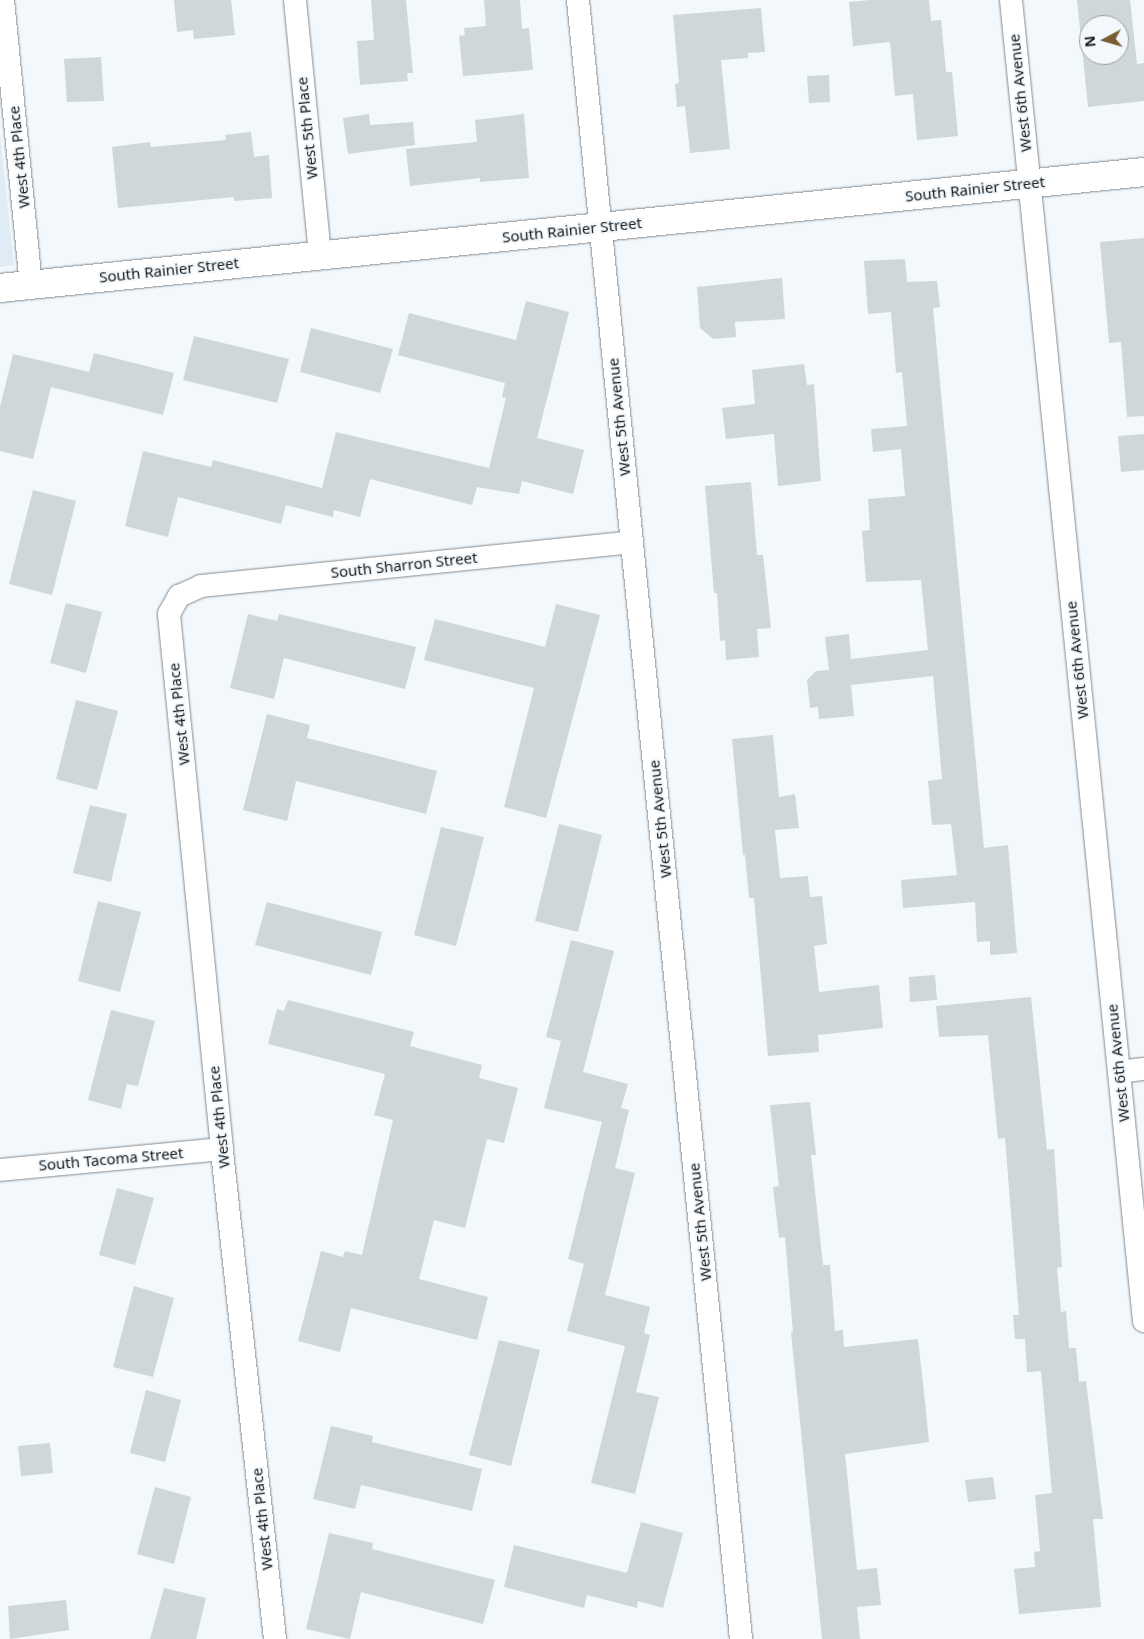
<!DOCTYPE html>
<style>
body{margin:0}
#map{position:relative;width:1144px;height:1639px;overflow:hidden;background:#f2f8fc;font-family:"Noto Sans",sans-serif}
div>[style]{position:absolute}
.built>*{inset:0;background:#dfecf6}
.building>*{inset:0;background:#d0d7d8}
.roads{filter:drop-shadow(0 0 1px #848a8e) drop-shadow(0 0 1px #848a8e)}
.street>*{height:22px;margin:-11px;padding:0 11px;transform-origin:11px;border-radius:11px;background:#fff}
.secondary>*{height:28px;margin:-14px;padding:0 14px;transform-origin:14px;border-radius:14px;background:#fff}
span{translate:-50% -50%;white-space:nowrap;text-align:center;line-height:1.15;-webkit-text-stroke:4px #f2f8fc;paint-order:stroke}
.street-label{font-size:15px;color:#17191b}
.north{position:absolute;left:1079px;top:15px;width:50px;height:50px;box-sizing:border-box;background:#f2f8fc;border:1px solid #9a9fa2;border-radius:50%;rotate:264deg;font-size:14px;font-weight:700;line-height:20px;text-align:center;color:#17191b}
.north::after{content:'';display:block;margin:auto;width:18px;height:22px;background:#7b5b31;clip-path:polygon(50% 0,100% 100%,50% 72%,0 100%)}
</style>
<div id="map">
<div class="built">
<div style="clip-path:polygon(0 133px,14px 265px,0 267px)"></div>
</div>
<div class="building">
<div style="clip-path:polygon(174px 0,231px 0,235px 35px,194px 39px,193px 30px,177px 32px)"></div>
<div style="clip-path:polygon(371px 0,406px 0,413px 73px,407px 73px,408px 81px,360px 85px,357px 41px,374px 40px)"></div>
<div style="clip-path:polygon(484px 0,520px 0,522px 29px,529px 28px,533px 70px,463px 76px,459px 36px,465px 35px,464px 28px,486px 26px)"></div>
<div style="clip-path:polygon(870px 0,929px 0,931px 21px,941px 20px,946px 72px,952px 72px,958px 136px,917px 140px,913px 94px,895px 96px,890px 42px,853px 46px,849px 2px)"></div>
<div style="clip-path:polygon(evenodd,1077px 0,1130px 0,1137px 64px,1144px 63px,1144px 101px,1088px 107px,1077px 0,1089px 25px,1119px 25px,1119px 55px,1089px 55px,1089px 25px)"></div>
<div style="clip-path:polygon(761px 8px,765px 52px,748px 53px,748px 58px,721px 60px,730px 149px,690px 153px,685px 106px,677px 107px,675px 84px,679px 83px,673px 15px)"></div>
<div style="clip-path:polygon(101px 57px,104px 101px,67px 102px,64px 59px)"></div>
<div style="clip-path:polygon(829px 75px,830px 102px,809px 103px,807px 76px)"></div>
<div style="clip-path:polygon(369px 114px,370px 125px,413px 122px,415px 145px,348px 154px,343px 118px)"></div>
<div style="clip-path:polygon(524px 114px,529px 178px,480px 182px,480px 178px,410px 186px,406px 149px,477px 142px,475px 120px)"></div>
<div style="clip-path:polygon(251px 132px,254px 157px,269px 155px,272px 198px,234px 201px,234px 197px,118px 208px,112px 147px,150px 142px,151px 147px,226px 140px,225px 135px)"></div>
<div style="clip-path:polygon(1144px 238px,1144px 416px,1127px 417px,1121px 342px,1109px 343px,1100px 242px)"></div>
<div style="clip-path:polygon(905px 259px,907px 282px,937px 281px,940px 307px,933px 308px,984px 848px,1008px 845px,1017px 953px,990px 955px,990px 941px,977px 942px,975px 902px,903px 908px,901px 880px,957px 875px,951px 824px,932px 825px,928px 781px,942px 779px,933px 676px,851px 685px,854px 716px,819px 719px,818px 707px,810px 708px,807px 680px,816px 671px,829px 670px,825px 637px,849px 634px,851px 659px,928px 650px,921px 580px,866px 582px,862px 531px,870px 530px,868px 499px,905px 496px,901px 449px,873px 452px,871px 429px,907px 426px,902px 372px,896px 373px,891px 312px,868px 314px,864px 261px)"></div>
<div style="clip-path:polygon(782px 278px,785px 319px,735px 322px,736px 337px,713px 339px,700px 328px,697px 287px)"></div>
<div style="clip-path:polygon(526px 301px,569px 312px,537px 438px,584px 450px,573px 494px,522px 481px,519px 494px,477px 487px,472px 505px,370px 479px,360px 517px,334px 510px,333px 517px,286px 505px,281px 524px,178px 497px,168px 537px,125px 526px,143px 451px,211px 467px,213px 460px,322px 488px,336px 432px,489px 468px,506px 398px,502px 397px,505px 383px,398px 355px,409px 313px,516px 340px)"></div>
<div style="clip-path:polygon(311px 328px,393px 349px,380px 393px,300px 372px)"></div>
<div style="clip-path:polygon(194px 336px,289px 359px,277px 403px,183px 380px)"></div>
<div style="clip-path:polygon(94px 353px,174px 373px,163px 415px,51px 387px,33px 459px,0 451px,0 407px,13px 354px,89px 372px)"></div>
<div style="clip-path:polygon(804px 364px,807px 385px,814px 384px,821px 481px,778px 486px,774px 434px,726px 439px,722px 408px,755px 404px,752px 370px)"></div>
<div style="clip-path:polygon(1144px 434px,1144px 470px,1121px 472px,1118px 436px)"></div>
<div style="clip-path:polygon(751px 482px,757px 555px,763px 555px,771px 628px,757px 629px,759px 657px,726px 660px,725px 640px,720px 641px,717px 593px,714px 593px,705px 486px)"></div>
<div style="clip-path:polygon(33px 490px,76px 501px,52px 595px,9px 584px)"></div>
<div style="clip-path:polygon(66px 603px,102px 612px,86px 673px,50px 663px)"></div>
<div style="clip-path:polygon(556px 604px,600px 615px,546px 818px,504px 807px,534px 688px,424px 660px,435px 619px,545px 647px)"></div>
<div style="clip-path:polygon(248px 614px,277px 621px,279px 614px,416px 647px,405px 689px,284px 658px,274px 699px,230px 688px)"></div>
<div style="clip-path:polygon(76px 700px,118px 711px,97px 790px,56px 779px)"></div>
<div style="clip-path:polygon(267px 714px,310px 725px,307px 738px,437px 771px,426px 814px,296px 781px,287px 821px,243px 810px)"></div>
<div style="clip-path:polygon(773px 735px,779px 797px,795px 794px,799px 828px,775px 830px,780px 878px,808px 876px,810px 897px,822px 896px,827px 944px,814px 946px,819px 992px,879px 985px,883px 1028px,818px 1035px,819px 1052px,768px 1056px,754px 898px,749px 898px,745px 855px,743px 855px,732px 739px)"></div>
<div style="clip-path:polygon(90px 805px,127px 814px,111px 882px,73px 873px)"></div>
<div style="clip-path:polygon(559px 824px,602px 835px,578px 932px,535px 921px)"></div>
<div style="clip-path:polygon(441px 827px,484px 837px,456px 946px,414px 935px)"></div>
<div style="clip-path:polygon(98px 901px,141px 912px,120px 992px,78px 981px)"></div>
<div style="clip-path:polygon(267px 902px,382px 932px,371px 975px,255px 945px)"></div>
<div style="clip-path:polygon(571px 940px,614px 951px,583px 1072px,628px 1084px,621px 1108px,629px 1110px,615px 1168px,635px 1173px,605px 1295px,650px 1307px,644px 1333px,650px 1335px,636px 1392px,659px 1397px,635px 1494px,591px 1483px,625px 1346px,567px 1331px,584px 1264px,568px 1259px,602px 1122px,544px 1108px,561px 1041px,546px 1037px)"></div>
<div style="clip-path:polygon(935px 975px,937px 1000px,910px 1002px,909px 977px)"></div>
<div style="clip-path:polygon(1031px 997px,1047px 1150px,1054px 1149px,1062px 1267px,1057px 1268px,1061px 1312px,1066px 1311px,1069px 1348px,1076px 1348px,1079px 1382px,1086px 1381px,1103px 1519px,1093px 1519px,1101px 1607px,1019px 1614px,1014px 1569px,1035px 1567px,1034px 1552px,1040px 1551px,1035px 1495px,1052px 1493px,1041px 1371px,1027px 1372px,1025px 1339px,1015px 1339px,1013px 1315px,1019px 1315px,1005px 1138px,998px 1139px,988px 1035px,939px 1037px,936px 1006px)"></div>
<div style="clip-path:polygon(288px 1000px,414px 1032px,410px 1046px,482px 1065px,479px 1078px,518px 1088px,504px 1143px,487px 1139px,465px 1228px,434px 1220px,419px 1279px,488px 1297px,477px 1340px,351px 1308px,340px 1352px,298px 1341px,321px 1251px,343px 1257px,345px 1251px,362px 1255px,393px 1120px,374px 1115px,385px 1074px,268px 1044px,277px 1009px,284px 1011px)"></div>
<div style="clip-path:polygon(111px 1010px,155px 1021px,138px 1086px,127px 1084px,121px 1109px,88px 1100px)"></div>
<div style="clip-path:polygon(810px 1102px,816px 1155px,811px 1155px,823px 1265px,830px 1265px,835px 1331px,843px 1330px,844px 1347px,918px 1339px,926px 1411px,929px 1442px,845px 1454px,857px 1570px,877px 1568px,881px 1605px,857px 1607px,860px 1639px,822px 1639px,791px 1333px,793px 1332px,785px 1237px,779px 1238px,773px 1187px,779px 1186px,770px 1105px)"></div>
<div style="clip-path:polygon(117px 1188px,154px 1198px,135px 1265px,99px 1255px)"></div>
<div style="clip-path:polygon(134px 1286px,174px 1298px,153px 1377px,113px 1367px)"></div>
<div style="clip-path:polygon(499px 1340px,540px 1350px,511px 1466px,469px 1455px)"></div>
<div style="clip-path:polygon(146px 1390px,181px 1400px,165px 1462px,130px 1453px)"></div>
<div style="clip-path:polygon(331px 1426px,373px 1436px,372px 1442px,482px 1469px,472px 1511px,361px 1485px,355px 1509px,313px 1499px)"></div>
<div style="clip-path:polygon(50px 1443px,53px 1473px,21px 1476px,18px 1446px)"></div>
<div style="clip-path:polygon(993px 1477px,996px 1499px,968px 1502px,965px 1480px)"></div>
<div style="clip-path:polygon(155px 1487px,191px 1497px,174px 1564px,137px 1554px)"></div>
<div style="clip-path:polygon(641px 1522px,683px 1533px,663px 1608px,638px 1601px,637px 1608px,587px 1595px,584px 1608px,504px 1587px,514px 1545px,627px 1573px)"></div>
<div style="clip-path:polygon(329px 1533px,373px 1543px,372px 1549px,495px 1580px,483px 1624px,361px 1592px,350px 1639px,306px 1629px)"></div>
<div style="clip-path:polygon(164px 1588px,206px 1598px,196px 1639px,150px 1639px)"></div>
<div style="clip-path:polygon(66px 1600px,69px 1630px,10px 1639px,8px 1606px)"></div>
</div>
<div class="roads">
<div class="street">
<div style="left:3px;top:0;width:285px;rotate:84.4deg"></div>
<div style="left:295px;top:0;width:256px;rotate:84.4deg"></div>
<div style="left:578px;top:0;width:1647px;rotate:84.32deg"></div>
<div style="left:1011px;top:0;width:1328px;rotate:84.25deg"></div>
<div style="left:1119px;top:1072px;width:25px;rotate:-7deg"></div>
<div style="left:0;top:1170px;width:223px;rotate:-5.4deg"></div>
<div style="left:275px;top:1639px;width:493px;rotate:-96.2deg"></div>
<div style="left:222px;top:1149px;width:538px;rotate:-95.66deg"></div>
<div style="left:169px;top:614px;width:21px;rotate:-61deg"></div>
<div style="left:179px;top:596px;width:24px;rotate:-24deg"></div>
<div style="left:201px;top:586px;width:433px;rotate:-5.8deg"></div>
</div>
<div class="secondary">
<div style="left:0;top:288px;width:1150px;rotate:-5.79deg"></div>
</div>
</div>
<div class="street-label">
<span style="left:1020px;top:93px;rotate:-96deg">West 6th Avenue</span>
<span style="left:307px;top:128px;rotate:-96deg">West 5th Place</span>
<span style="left:19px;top:157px;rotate:-96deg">West 4th Place</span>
<span style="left:975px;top:189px;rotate:-6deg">South Rainier Street</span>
<span style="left:572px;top:230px;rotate:-6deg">South Rainier Street</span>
<span style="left:169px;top:270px;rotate:-6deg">South Rainier Street</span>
<span style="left:619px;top:417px;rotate:-96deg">West 5th Avenue</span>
<span style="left:404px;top:565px;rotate:-6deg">South Sharron Street</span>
<span style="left:1077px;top:660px;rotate:-96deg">West 6th Avenue</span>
<span style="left:179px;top:714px;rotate:-96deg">West 4th Place</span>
<span style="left:660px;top:819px;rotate:-96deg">West 5th Avenue</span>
<span style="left:1118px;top:1063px;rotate:-96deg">West 6th Avenue</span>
<span style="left:219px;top:1117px;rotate:-96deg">West 4th Place</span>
<span style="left:111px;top:1159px;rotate:-5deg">South Tacoma Street</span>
<span style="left:700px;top:1222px;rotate:-96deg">West 5th Avenue</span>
<span style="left:262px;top:1519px;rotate:-96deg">West 4th Place</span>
</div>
<div class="north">N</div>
</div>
